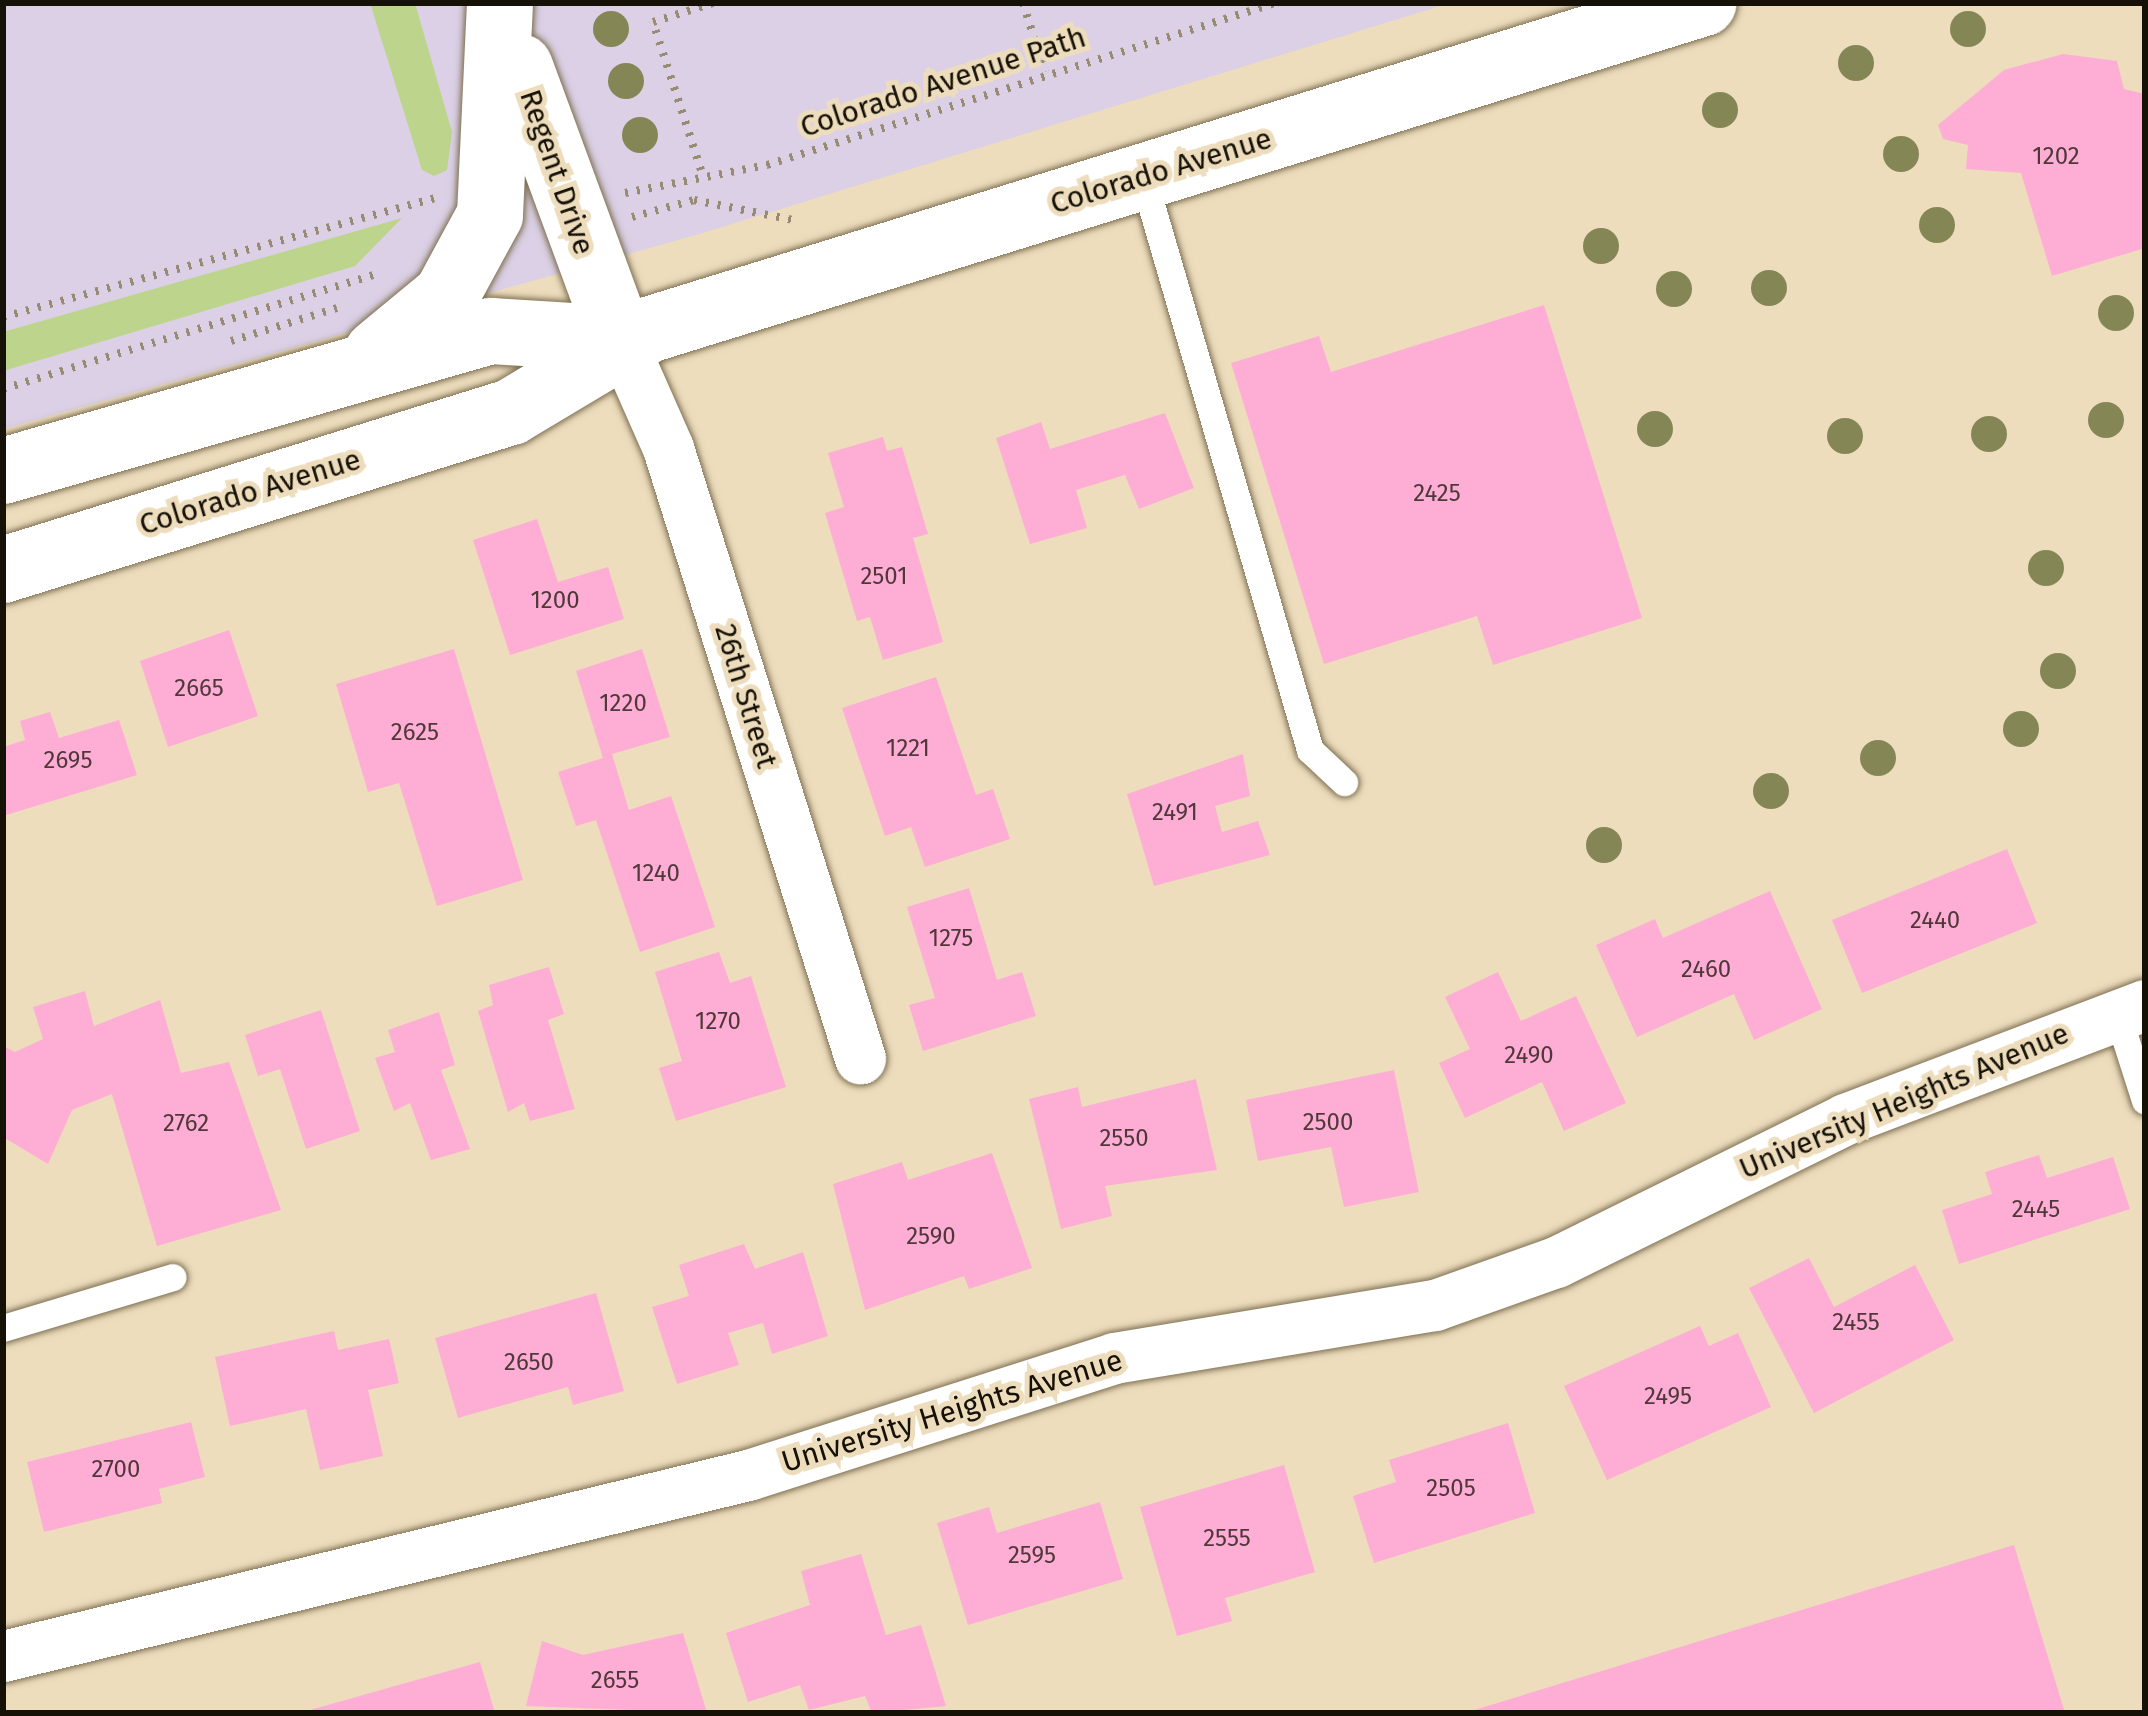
<!DOCTYPE html>
<style>
body{margin:0}
#map{position:relative;width:2148px;height:1716px;overflow:hidden;background:#edddbd;font-family:"Fira Sans",sans-serif}
div>[style]{position:absolute}
.education>*{inset:0;background:#dbd0e5}
.green>*{inset:0;background:#bdd48c}
.building>*{inset:0;background:#feadd5}
.path>*{height:8px;margin-top:-4px;transform-origin:0;background:repeating-linear-gradient(90deg,#978b74 0 3px,transparent 0 12px)}
.roads{filter:drop-shadow(0 0 3px #7f7053) drop-shadow(0 0 3px #7f7053)}
.lane>*{height:27px;margin:-13.5px;padding:0 13.5px;transform-origin:13.5px;border-radius:13.5px;background:#fff}
.street>*{height:51px;margin:-25.5px;padding:0 25.5px;transform-origin:25.5px;border-radius:25.5px;background:#fff}
.secondary>*{height:66px;margin:-33px;padding:0 33px;transform-origin:33px;border-radius:33px;background:#fff}
.trees>*{width:36px;height:36px;margin:-18px;border-radius:50%;background:#858656}
span{translate:-50% -50%;white-space:nowrap;text-align:center;line-height:1.15;-webkit-text-stroke:10px #edddbd;paint-order:stroke}
.number-label{font-size:24px;color:#50383a}
.number-label span{-webkit-text-stroke-width:0}
.street-label{font-size:30px;color:#161106}
.frame{position:absolute;inset:0;border:6px solid #161106;pointer-events:none}
</style>
<div id="map">
<div class="education">
<div style="clip-path:polygon(3px 3px,1450px 3px,696px 235px,3px 429px)"></div>
</div>
<div class="green">
<div style="clip-path:polygon(370px 3px,415px 3px,452px 132px,447px 170px,434px 176px,422px 170px)"></div>
<div style="clip-path:polygon(402px 218px,355px 266px,3px 371px,3px 332px)"></div>
</div>
<div class="building">
<div style="clip-path:polygon(2063px 54px,2117px 61px,2124px 89px,2145px 94px,2145px 248px,2052px 276px,2021px 173px,1966px 169px,1968px 145px,1943px 139px,1938px 125px,2004px 70px)"></div>
<div style="clip-path:polygon(1544px 305px,1642px 618px,1493px 665px,1477px 616px,1324px 664px,1231px 363px,1319px 336px,1331px 372px)"></div>
<div style="clip-path:polygon(1165px 413px,1194px 488px,1139px 509px,1125px 475px,1076px 490px,1087px 528px,1030px 544px,996px 438px,1041px 422px,1050px 449px)"></div>
<div style="clip-path:polygon(883px 437px,887px 451px,902px 447px,928px 534px,913px 538px,943px 642px,883px 660px,870px 617px,857px 621px,825px 513px,844px 507px,828px 453px)"></div>
<div style="clip-path:polygon(537px 519px,558px 582px,608px 567px,624px 619px,510px 655px,473px 540px)"></div>
<div style="clip-path:polygon(229px 630px,258px 716px,168px 747px,140px 661px)"></div>
<div style="clip-path:polygon(454px 649px,523px 880px,437px 906px,399px 783px,368px 792px,336px 684px)"></div>
<div style="clip-path:polygon(642px 649px,670px 737px,612px 754px,629px 810px,671px 796px,715px 927px,640px 952px,596px 820px,576px 826px,558px 772px,603px 758px,576px 671px)"></div>
<div style="clip-path:polygon(936px 677px,976px 795px,993px 789px,1010px 839px,925px 867px,911px 827px,885px 836px,842px 708px)"></div>
<div style="clip-path:polygon(50px 712px,59px 738px,119px 720px,137px 775px,3px 816px,3px 747px,25px 740px,20px 721px)"></div>
<div style="clip-path:polygon(1243px 754px,1250px 796px,1215px 806px,1222px 832px,1258px 821px,1270px 855px,1154px 886px,1127px 794px)"></div>
<div style="clip-path:polygon(2007px 849px,2037px 923px,1862px 993px,1832px 920px)"></div>
<div style="clip-path:polygon(969px 888px,997px 980px,1022px 972px,1036px 1016px,923px 1051px,909px 1005px,935px 998px,907px 907px)"></div>
<div style="clip-path:polygon(1770px 891px,1822px 1009px,1754px 1040px,1734px 994px,1637px 1037px,1596px 945px,1655px 919px,1663px 938px)"></div>
<div style="clip-path:polygon(719px 952px,730px 983px,751px 976px,786px 1087px,676px 1121px,659px 1068px,682px 1061px,655px 972px)"></div>
<div style="clip-path:polygon(549px 967px,564px 1014px,548px 1020px,575px 1109px,530px 1121px,524px 1103px,508px 1112px,478px 1011px,493px 1005px,489px 985px)"></div>
<div style="clip-path:polygon(1498px 972px,1521px 1021px,1576px 996px,1626px 1103px,1564px 1131px,1542px 1082px,1465px 1118px,1439px 1063px,1470px 1049px,1445px 997px)"></div>
<div style="clip-path:polygon(85px 991px,94px 1026px,160px 1000px,181px 1073px,229px 1062px,281px 1210px,157px 1246px,112px 1094px,72px 1110px,48px 1164px,3px 1137px,3px 1046px,15px 1052px,43px 1039px,33px 1007px)"></div>
<div style="clip-path:polygon(321px 1010px,360px 1131px,306px 1149px,280px 1069px,258px 1076px,245px 1035px)"></div>
<div style="clip-path:polygon(439px 1012px,455px 1065px,441px 1070px,470px 1149px,431px 1160px,410px 1103px,394px 1111px,375px 1058px,395px 1052px,388px 1030px)"></div>
<div style="clip-path:polygon(1394px 1070px,1419px 1192px,1344px 1207px,1331px 1147px,1258px 1161px,1246px 1100px)"></div>
<div style="clip-path:polygon(1196px 1079px,1217px 1170px,1105px 1186px,1112px 1216px,1061px 1229px,1029px 1099px,1078px 1087px,1082px 1107px)"></div>
<div style="clip-path:polygon(992px 1153px,1032px 1268px,969px 1289px,964px 1276px,865px 1310px,833px 1184px,902px 1162px,908px 1180px)"></div>
<div style="clip-path:polygon(2039px 1155px,2047px 1178px,2113px 1157px,2130px 1209px,1959px 1264px,1942px 1210px,1992px 1194px,1985px 1172px)"></div>
<div style="clip-path:polygon(744px 1244px,755px 1269px,803px 1252px,828px 1336px,772px 1354px,763px 1323px,728px 1333px,739px 1365px,677px 1384px,652px 1307px,689px 1296px,679px 1265px)"></div>
<div style="clip-path:polygon(1809px 1258px,1834px 1307px,1915px 1265px,1954px 1340px,1814px 1413px,1749px 1288px)"></div>
<div style="clip-path:polygon(596px 1293px,624px 1391px,573px 1405px,568px 1387px,458px 1418px,435px 1338px)"></div>
<div style="clip-path:polygon(1700px 1326px,1709px 1346px,1738px 1333px,1771px 1407px,1607px 1480px,1564px 1386px)"></div>
<div style="clip-path:polygon(334px 1331px,338px 1350px,389px 1339px,399px 1383px,368px 1390px,383px 1456px,320px 1470px,306px 1409px,230px 1426px,215px 1357px)"></div>
<div style="clip-path:polygon(191px 1422px,205px 1477px,159px 1489px,162px 1503px,44px 1532px,27px 1462px)"></div>
<div style="clip-path:polygon(1508px 1423px,1535px 1513px,1374px 1563px,1353px 1496px,1396px 1482px,1389px 1460px)"></div>
<div style="clip-path:polygon(1284px 1465px,1315px 1572px,1225px 1598px,1232px 1621px,1177px 1636px,1140px 1507px)"></div>
<div style="clip-path:polygon(1100px 1502px,1123px 1579px,968px 1625px,937px 1523px,989px 1507px,997px 1533px)"></div>
<div style="clip-path:polygon(2014px 1545px,2065px 1713px,1468px 1713px,1468px 1712px)"></div>
<div style="clip-path:polygon(861px 1554px,886px 1635px,921px 1625px,946px 1706px,872px 1713px,865px 1696px,809px 1710px,800px 1685px,748px 1702px,726px 1633px,810px 1605px,801px 1571px)"></div>
<div style="clip-path:polygon(683px 1633px,707px 1713px,526px 1706px,542px 1641px,583px 1655px)"></div>
<div style="clip-path:polygon(480px 1662px,495px 1713px,303px 1713px,303px 1712px)"></div>
</div>
<div class="path">
<div style="left:1023px;top:3px;width:72px;rotate:72.3deg"></div>
<div style="left:701px;top:170px;width:156px;rotate:-108deg"></div>
<div style="left:653px;top:22px;width:63px;rotate:-17.6deg"></div>
<div style="left:625px;top:193px;width:145px;rotate:-11.2deg"></div>
<div style="left:767px;top:165px;width:533px;rotate:-17.69deg"></div>
<div style="left:632px;top:217px;width:64px;rotate:-15.3deg"></div>
<div style="left:694px;top:200px;width:106px;rotate:11.4deg"></div>
<div style="left:3px;top:317px;width:447px;rotate:-15.4deg"></div>
<div style="left:231px;top:341px;width:111px;rotate:-17.3deg"></div>
<div style="left:3px;top:389px;width:391px;rotate:-17.1deg"></div>
</div>
<div class="roads">
<div class="lane">
<div style="left:1143px;top:177px;width:597px;rotate:73.75deg"></div>
<div style="left:1310px;top:750px;width:47px;rotate:43.3deg"></div>
<div style="left:2117px;top:1013px;width:92px;rotate:72.3deg"></div>
<div style="left:3px;top:1328px;width:177px;rotate:-16.7deg"></div>
</div>
<div class="street">
<div style="left:620px;top:339px;width:119px;rotate:66.2deg"></div>
<div style="left:668px;top:448px;width:640px;rotate:72.53deg"></div>
<div style="left:3px;top:1656px;width:767px;rotate:-13.66deg"></div>
<div style="left:748px;top:1475px;width:384px;rotate:-17.7deg"></div>
<div style="left:1114px;top:1358px;width:325px;rotate:-9.4deg"></div>
<div style="left:1435px;top:1305px;width:128px;rotate:-19.6deg"></div>
<div style="left:1556px;top:1262px;width:322px;rotate:-26.3deg"></div>
<div style="left:1845px;top:1119px;width:321px;rotate:-20.8deg"></div>
</div>
<div class="secondary">
<div style="left:520px;top:67px;width:290px;rotate:69.8deg"></div>
<div style="left:377px;top:353px;width:89px;rotate:-39.6deg"></div>
<div style="left:446px;top:296px;width:92px;rotate:-61.5deg"></div>
<div style="left:490px;top:215px;width:210px;rotate:-87.3deg"></div>
<div style="left:3px;top:471px;width:508px;rotate:-16.01deg"></div>
<div style="left:491px;top:331px;width:129px;rotate:3.5deg"></div>
<div style="left:3px;top:570px;width:532px;rotate:-17.28deg"></div>
<div style="left:511px;top:412px;width:160px;rotate:-30.9deg"></div>
<div style="left:648px;top:330px;width:1105px;rotate:-17.21deg"></div>
</div>
</div>
<div class="trees">
<div style="left:611px;top:29px"></div>
<div style="left:1968px;top:29px"></div>
<div style="left:1856px;top:63px"></div>
<div style="left:626px;top:81px"></div>
<div style="left:1720px;top:110px"></div>
<div style="left:640px;top:135px"></div>
<div style="left:1901px;top:154px"></div>
<div style="left:1937px;top:225px"></div>
<div style="left:1601px;top:246px"></div>
<div style="left:1769px;top:288px"></div>
<div style="left:1674px;top:289px"></div>
<div style="left:2116px;top:313px"></div>
<div style="left:2106px;top:420px"></div>
<div style="left:1655px;top:429px"></div>
<div style="left:1989px;top:434px"></div>
<div style="left:1845px;top:436px"></div>
<div style="left:2046px;top:568px"></div>
<div style="left:2058px;top:671px"></div>
<div style="left:2021px;top:729px"></div>
<div style="left:1878px;top:758px"></div>
<div style="left:1771px;top:791px"></div>
<div style="left:1604px;top:845px"></div>
</div>
<div class="number-label">
<span style="left:2056px;top:157px">1202</span>
<span style="left:1437px;top:494px">2425</span>
<span style="left:884px;top:577px">2501</span>
<span style="left:555px;top:601px">1200</span>
<span style="left:199px;top:689px">2665</span>
<span style="left:623px;top:704px">1220</span>
<span style="left:415px;top:733px">2625</span>
<span style="left:908px;top:749px">1221</span>
<span style="left:68px;top:761px">2695</span>
<span style="left:1175px;top:813px">2491</span>
<span style="left:656px;top:874px">1240</span>
<span style="left:1935px;top:921px">2440</span>
<span style="left:951px;top:939px">1275</span>
<span style="left:1706px;top:970px">2460</span>
<span style="left:718px;top:1022px">1270</span>
<span style="left:1529px;top:1056px">2490</span>
<span style="left:1328px;top:1123px">2500</span>
<span style="left:186px;top:1124px">2762</span>
<span style="left:1124px;top:1139px">2550</span>
<span style="left:2036px;top:1210px">2445</span>
<span style="left:931px;top:1237px">2590</span>
<span style="left:1856px;top:1323px">2455</span>
<span style="left:529px;top:1363px">2650</span>
<span style="left:1668px;top:1397px">2495</span>
<span style="left:116px;top:1470px">2700</span>
<span style="left:1451px;top:1489px">2505</span>
<span style="left:1227px;top:1539px">2555</span>
<span style="left:1032px;top:1556px">2595</span>
<span style="left:615px;top:1681px">2655</span>
</div>
<div class="street-label">
<span style="left:943px;top:82px;rotate:-18deg">Colorado Avenue Path</span>
<span style="left:1161px;top:171px;rotate:-17deg">Colorado Avenue</span>
<span style="left:557px;top:172px;rotate:71deg">Regent Drive</span>
<span style="left:250px;top:492px;rotate:-17deg">Colorado Avenue</span>
<span style="left:746px;top:696px;rotate:73deg">26th Street</span>
<span style="left:1904px;top:1101px;rotate:-23deg">University Heights Avenue</span>
<span style="left:952px;top:1411px;rotate:-17deg">University Heights Avenue</span>
</div>
<div class="frame"></div>
</div>
